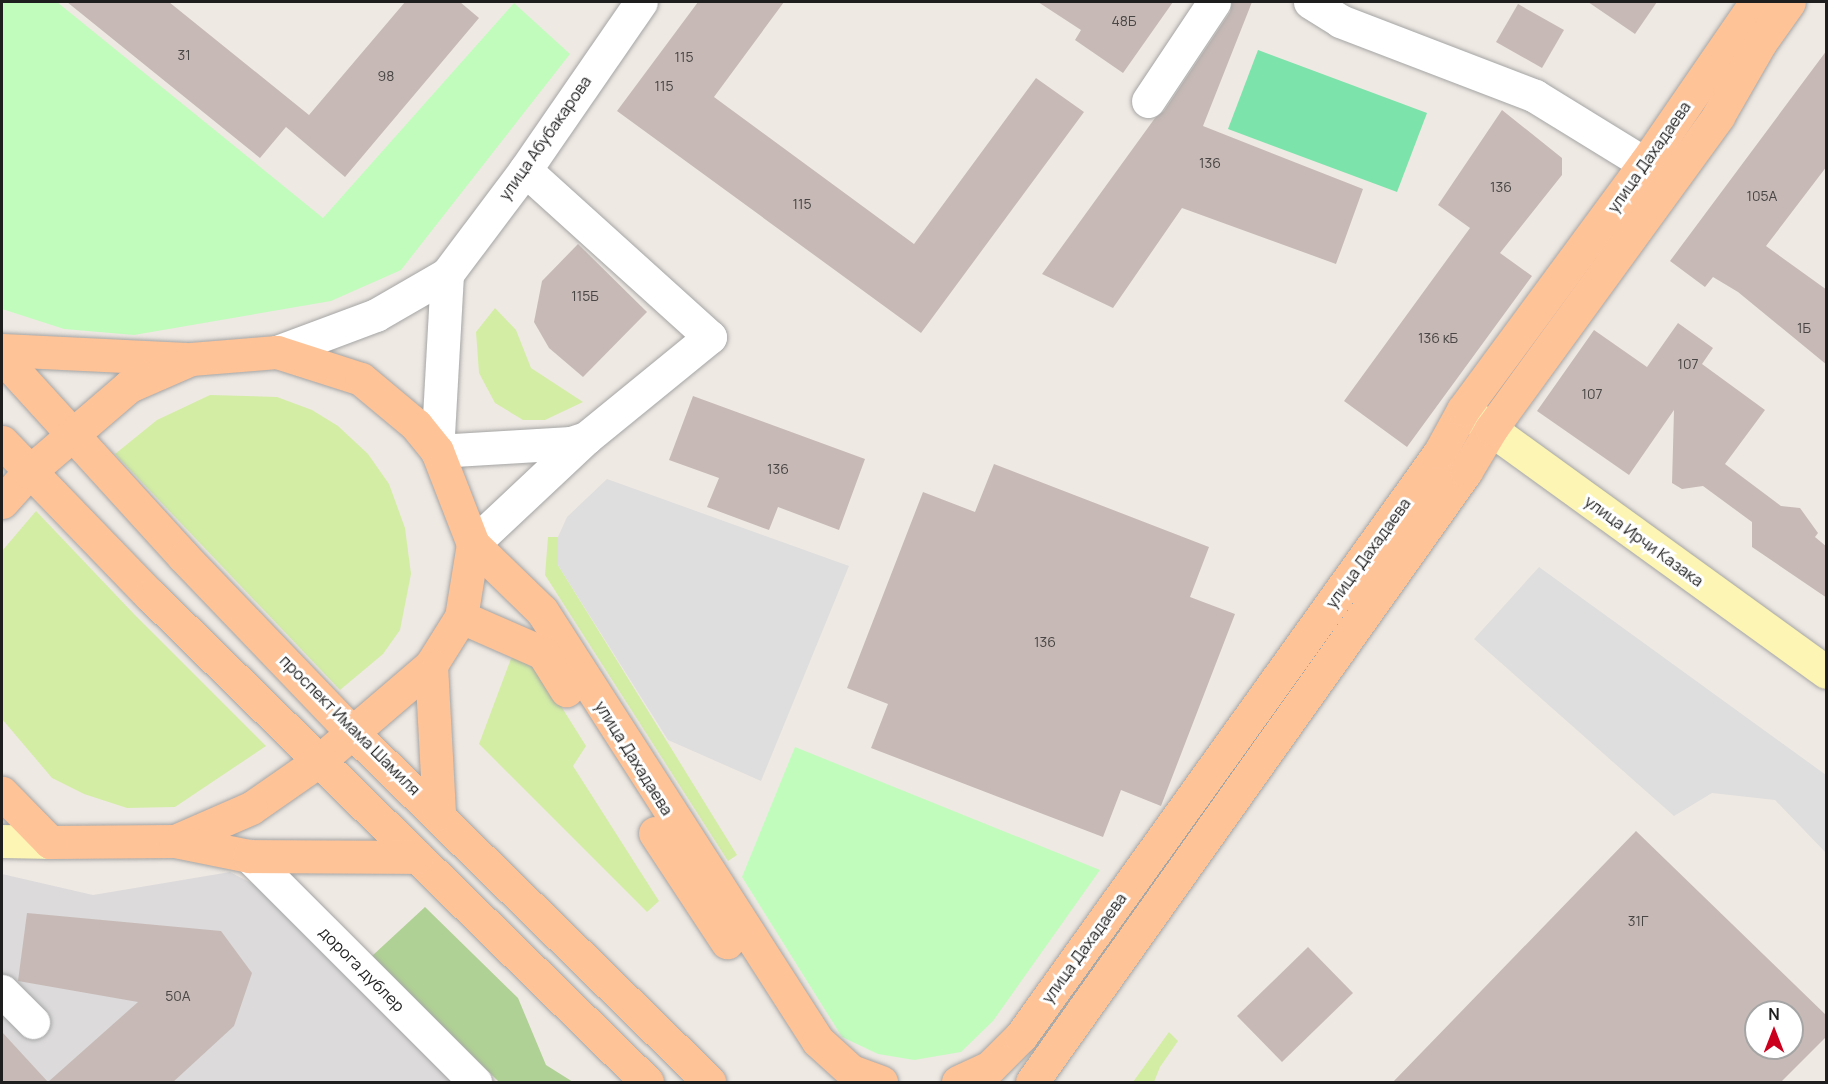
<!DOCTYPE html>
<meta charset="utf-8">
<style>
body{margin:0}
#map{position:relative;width:1828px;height:1084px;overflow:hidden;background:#efe9e3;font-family:Manrope,sans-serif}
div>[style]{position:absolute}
.residential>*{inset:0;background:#dcdadb}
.grass>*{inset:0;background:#d3eda5}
.forest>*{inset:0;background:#b0d195}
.park>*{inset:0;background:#c1fcbd}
.pitch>*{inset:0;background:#7ce3ab}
.parking>*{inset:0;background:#dedede}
.building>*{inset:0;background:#c7bab6}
.roads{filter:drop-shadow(0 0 2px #a5a5a5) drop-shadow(0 0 2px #a5a5a5)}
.minor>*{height:33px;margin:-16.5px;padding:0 16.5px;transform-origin:16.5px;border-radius:16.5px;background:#fff}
.secondary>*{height:33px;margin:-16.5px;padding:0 16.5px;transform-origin:16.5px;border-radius:16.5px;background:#fdf5b3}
.primary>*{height:33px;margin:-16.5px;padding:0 16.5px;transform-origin:16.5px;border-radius:16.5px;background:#ffc398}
span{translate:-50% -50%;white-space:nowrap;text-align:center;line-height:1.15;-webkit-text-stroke:6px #fff;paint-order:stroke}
.number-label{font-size:14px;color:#484544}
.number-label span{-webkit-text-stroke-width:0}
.street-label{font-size:16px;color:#1e1e1e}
.frame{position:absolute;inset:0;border:3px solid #1e1e1e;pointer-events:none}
.north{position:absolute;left:1744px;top:1000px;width:60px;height:60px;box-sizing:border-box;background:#fff;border:2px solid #a5a5a5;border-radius:50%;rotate:0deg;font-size:16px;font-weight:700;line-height:24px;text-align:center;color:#1e1e1e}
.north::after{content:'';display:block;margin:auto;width:21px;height:27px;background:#cb001f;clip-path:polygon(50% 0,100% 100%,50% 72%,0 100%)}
</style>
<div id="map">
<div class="residential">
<div style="clip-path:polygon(230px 872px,263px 889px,453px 1082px,2px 1082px,2px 874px,93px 895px)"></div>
</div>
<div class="grass">
<div style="clip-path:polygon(495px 308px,516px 330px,531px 368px,583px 402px,545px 420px,523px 420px,495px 403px,479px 373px,476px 332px)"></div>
<div style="clip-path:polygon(210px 395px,277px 397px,312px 410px,338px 426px,368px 454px,389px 484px,405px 528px,411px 574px,400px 630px,383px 654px,340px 690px,115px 454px,157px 420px)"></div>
<div style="clip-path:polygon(36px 511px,134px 614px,266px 746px,175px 807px,127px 808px,84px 794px,52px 778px,2px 719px,2px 551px)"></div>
<div style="clip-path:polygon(548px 537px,558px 537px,558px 565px,737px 855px,728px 861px,545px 575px)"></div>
<div style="clip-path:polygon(512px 656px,539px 671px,586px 746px,573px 766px,659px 901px,647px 912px,479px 744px)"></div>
<div style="clip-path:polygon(1169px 1032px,1178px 1041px,1160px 1067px,1154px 1082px,1133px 1082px)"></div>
</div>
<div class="forest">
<div style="clip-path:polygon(425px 907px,518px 998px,546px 1065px,573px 1082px,499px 1082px,372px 956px)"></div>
</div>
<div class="park">
<div style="clip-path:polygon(2px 2px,57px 2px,323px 218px,514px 3px,570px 54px,401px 270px,331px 301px,134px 335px,64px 329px,2px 309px)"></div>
<div style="clip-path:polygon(795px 747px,1100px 870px,993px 1021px,961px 1052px,914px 1060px,878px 1054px,842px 1037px,742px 877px)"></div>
</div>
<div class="pitch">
<div style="clip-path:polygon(1258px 50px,1427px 113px,1397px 192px,1228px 129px)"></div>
</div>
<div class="parking">
<div style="clip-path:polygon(607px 479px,849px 566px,761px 781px,668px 740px,558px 565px,558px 537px,567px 517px)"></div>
<div style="clip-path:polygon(1539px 567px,1826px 775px,1826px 853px,1775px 800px,1712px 793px,1674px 816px,1474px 639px)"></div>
</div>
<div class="building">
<div style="clip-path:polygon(67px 2px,169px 2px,309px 115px,405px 2px,460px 2px,479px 18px,345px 177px,286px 127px,260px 158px)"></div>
<div style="clip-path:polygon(698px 2px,784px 2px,714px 97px,914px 244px,1036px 78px,1084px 112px,921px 333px,617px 111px)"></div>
<div style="clip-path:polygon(1038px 2px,1173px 2px,1123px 73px,1075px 40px,1081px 30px)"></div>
<div style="clip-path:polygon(1232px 2px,1252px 2px,1203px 126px,1363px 189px,1336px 264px,1182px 208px,1113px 308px,1042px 274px,1155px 118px,1164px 111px,1230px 12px)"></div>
<div style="clip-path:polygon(1588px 2px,1657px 2px,1635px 34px)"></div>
<div style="clip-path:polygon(1518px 4px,1564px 30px,1542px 68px,1496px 42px)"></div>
<div style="clip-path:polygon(1827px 50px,1827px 166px,1766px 246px,1827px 290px,1827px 365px,1738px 292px,1713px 277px,1705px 287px,1670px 261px)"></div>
<div style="clip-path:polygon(1502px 110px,1562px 158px,1562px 175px,1500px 253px,1532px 276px,1407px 447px,1344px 401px,1470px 228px,1438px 205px)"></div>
<div style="clip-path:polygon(578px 244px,647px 312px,583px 377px,549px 348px,534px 322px,542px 281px)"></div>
<div style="clip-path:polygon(1678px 323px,1713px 348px,1702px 364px,1765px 410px,1725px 464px,1781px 506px,1800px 508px,1818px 533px,1815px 537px,1827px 547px,1827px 598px,1752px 547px,1752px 522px,1703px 486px,1682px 489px,1672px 483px,1674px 410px,1629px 475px,1537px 411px,1594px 330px,1647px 367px)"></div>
<div style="clip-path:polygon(693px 396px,865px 459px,839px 530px,778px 507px,769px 530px,707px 507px,719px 478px,669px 460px)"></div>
<div style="clip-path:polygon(994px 464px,1209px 547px,1190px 597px,1235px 614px,1161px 806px,1121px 790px,1103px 837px,871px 748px,888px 704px,847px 688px,923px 492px,975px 512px)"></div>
<div style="clip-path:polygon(evenodd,1636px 831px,1827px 1016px,1827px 1036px,1780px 1083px,1392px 1083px,1636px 831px,1756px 1012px,1792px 1012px,1792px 1048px,1756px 1048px,1756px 1012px)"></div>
<div style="clip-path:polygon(27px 913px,221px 931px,252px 973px,234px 1026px,172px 1083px,2px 1083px,2px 1032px,48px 1082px,138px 1002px,18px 981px)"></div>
<div style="clip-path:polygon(1308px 947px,1353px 993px,1282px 1062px,1237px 1016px)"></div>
</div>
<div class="roads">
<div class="minor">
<div style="left:1310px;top:2px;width:36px;rotate:32deg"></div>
<div style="left:1340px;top:21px;width:209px;rotate:21deg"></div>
<div style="left:1535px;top:96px;width:158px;rotate:31.6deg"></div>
<div style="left:1148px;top:101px;width:119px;rotate:-56.3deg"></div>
<div style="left:447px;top:274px;width:177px;rotate:93.2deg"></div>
<div style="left:437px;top:451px;width:134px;rotate:-3.4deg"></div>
<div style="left:571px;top:443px;width:16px;rotate:-18deg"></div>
<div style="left:277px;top:352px;width:106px;rotate:-20.5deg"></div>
<div style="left:376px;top:315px;width:82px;rotate:-30deg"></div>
<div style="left:447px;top:274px;width:130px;rotate:-53.1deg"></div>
<div style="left:525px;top:170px;width:204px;rotate:-55.4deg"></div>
<div style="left:473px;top:544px;width:155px;rotate:-43.2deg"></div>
<div style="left:586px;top:438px;width:160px;rotate:-39.2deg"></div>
<div style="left:710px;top:337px;width:249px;rotate:-137.9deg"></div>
<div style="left:249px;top:856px;width:320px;rotate:45deg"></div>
<div style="left:2px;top:991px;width:44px;rotate:45deg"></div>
</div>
<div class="secondary">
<div style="left:1467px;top:412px;width:443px;rotate:35.9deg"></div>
<div style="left:2px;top:841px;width:48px;rotate:1.2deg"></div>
</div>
<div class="primary">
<div style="left:2px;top:350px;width:184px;rotate:2.8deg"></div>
<div style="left:2px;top:357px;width:270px;rotate:47.7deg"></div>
<div style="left:184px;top:557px;width:243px;rotate:46.2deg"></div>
<div style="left:352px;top:732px;width:500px;rotate:44.4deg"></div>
<div style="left:2px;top:442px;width:213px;rotate:46deg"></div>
<div style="left:150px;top:595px;width:696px;rotate:44.42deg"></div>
<div style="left:2px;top:502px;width:40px;rotate:-48deg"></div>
<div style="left:29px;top:472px;width:132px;rotate:-40.7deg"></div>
<div style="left:129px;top:386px;width:68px;rotate:-23.5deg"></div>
<div style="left:191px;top:359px;width:86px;rotate:-4.7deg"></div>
<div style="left:277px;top:352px;width:88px;rotate:17.8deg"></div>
<div style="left:361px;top:379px;width:72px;rotate:39.9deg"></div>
<div style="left:416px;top:425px;width:33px;rotate:51deg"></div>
<div style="left:437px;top:451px;width:100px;rotate:68.8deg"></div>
<div style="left:473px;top:544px;width:74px;rotate:99.3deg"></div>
<div style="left:461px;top:617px;width:57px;rotate:122deg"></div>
<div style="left:431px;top:665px;width:146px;rotate:139.4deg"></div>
<div style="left:320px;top:760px;width:84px;rotate:145.2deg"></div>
<div style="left:251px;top:808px;width:83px;rotate:156.5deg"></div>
<div style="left:175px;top:841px;width:125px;rotate:179.5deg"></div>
<div style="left:50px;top:842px;width:69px;rotate:-134.4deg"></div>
<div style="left:473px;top:544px;width:96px;rotate:44.2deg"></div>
<div style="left:542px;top:611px;width:511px;rotate:57.31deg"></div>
<div style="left:818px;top:1041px;width:45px;rotate:42.3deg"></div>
<div style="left:851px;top:1071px;width:32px;rotate:20deg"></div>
<div style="left:461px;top:617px;width:90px;rotate:23.7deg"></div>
<div style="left:543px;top:653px;width:44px;rotate:58.1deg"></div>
<div style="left:431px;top:665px;width:149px;rotate:86.9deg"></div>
<div style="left:655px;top:833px;width:131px;rotate:56.6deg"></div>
<div style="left:175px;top:841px;width:76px;rotate:11.5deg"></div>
<div style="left:249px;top:856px;width:168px;rotate:0.3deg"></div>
<div style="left:958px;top:1082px;width:35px;rotate:-25deg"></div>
<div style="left:990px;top:1067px;width:44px;rotate:-45deg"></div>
<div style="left:1021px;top:1036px;width:719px;rotate:-54.34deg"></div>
<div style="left:1440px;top:452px;width:48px;rotate:-61.3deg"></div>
<div style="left:1463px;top:410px;width:308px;rotate:-53.6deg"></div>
<div style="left:1646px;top:162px;width:194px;rotate:-55.5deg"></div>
<div style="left:1032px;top:1082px;width:749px;rotate:-54.61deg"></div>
<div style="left:1466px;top:471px;width:49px;rotate:-59.2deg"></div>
<div style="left:1491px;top:429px;width:387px;rotate:-54deg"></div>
<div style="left:1718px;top:116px;width:84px;rotate:-60.1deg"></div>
<div style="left:1760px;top:43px;width:50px;rotate:-54.7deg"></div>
</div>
</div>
<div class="number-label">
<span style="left:1124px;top:21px">48Б</span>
<span style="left:184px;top:55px">31</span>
<span style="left:684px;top:57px">115</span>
<span style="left:386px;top:76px">98</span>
<span style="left:664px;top:86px">115</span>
<span style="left:1210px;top:163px">136</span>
<span style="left:1501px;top:187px">136</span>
<span style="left:1762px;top:196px">105А</span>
<span style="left:802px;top:204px">115</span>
<span style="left:585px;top:296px">115Б</span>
<span style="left:1804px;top:328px">1Б</span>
<span style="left:1438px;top:338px">136 кБ</span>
<span style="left:1688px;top:364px">107</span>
<span style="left:1592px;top:394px">107</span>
<span style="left:778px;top:469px">136</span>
<span style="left:1045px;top:642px">136</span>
<span style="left:1638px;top:921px">31Г</span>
<span style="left:178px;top:996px">50А</span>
</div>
<div class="street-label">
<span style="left:545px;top:138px;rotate:-55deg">улица Абубакарова</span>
<span style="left:1649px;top:157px;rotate:-55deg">улица Дахадаева</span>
<span style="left:1644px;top:541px;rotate:36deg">улица Ирчи Казака</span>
<span style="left:1368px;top:553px;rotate:-54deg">улица Дахадаева</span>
<span style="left:350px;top:725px;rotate:45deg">проспект Имама Шамиля</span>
<span style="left:634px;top:758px;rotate:58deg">улица Дахадаева</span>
<span style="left:1084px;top:948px;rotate:-54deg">улица Дахадаева</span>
<span style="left:362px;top:969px;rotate:45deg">дорога дублер</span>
</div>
<div class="frame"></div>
<div class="north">N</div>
</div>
